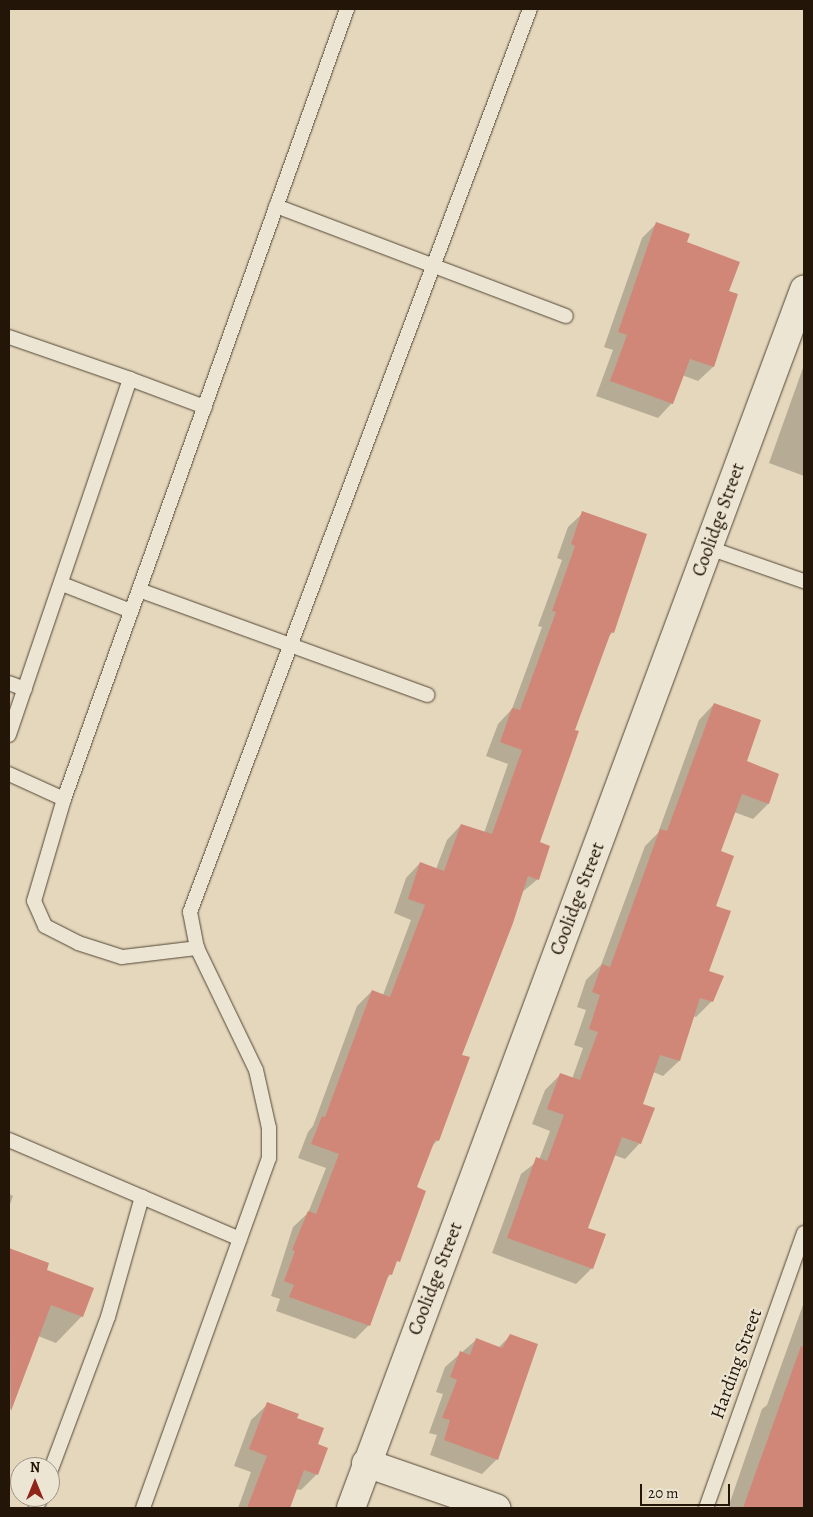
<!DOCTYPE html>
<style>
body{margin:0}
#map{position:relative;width:813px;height:1517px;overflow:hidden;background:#e4d7bc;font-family:Alegreya,serif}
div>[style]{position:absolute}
.shadow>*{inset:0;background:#0003}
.building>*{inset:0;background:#d18778}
.roads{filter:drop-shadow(0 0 1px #534635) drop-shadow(0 0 1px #534635)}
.service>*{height:14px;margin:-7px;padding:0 7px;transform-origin:7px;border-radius:7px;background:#ede5d3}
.minor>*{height:28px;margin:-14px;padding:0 14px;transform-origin:14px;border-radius:14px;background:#ede5d3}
span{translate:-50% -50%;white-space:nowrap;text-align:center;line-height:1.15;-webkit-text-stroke:4px #ede5d3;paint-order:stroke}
.street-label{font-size:19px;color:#231608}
.frame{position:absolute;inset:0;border:10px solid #231608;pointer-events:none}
.north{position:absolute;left:10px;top:1457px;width:50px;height:50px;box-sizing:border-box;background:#ede5d3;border:1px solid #9c9282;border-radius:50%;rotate:0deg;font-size:14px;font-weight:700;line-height:20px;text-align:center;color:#231608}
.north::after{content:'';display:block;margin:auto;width:18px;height:22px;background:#8f2418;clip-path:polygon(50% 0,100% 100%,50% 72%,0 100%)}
.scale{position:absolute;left:640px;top:1484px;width:90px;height:22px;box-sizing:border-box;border:2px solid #231608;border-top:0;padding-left:6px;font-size:15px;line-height:18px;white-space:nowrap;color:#231608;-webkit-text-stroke:4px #ede5d3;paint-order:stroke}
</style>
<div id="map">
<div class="shadow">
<div style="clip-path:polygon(656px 224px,728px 292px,737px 295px,713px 367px,698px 381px,682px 375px,672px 403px,658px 418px,596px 396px,613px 350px,604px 347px,642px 238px)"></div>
<div style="clip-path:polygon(804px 365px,804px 476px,769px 463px)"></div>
<div style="clip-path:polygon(583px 513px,613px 632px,608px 637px,574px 731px,538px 843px,538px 879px,521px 893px,460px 1055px,438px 1140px,430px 1148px,415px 1188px,391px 1274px,385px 1280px,369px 1325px,355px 1339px,276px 1311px,280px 1299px,271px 1296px,293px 1227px,308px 1213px,326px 1168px,298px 1158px,308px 1132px,313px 1126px,357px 1006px,372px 991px,383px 995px,411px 920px,394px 913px,406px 878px,420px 863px,436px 869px,447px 840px,461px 825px,484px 833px,508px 764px,486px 756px,498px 724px,512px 709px,542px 627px,538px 626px,562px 560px,557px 558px,568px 527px)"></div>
<div style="clip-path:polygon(714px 704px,745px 762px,778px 774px,768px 804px,753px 819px,734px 812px,720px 852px,708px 972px,712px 1001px,696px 1017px,693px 1016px,679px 1061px,663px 1076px,653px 1072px,642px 1105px,640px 1143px,625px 1159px,614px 1155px,586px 1228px,592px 1268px,576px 1284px,492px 1253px,521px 1174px,539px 1160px,550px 1131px,532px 1124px,545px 1090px,561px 1074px,572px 1079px,583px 1048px,574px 1045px,586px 1010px,577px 1007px,586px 980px,601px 965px,645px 846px,658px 833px,699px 720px)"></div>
<div style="clip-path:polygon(9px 1194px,13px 1196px,9px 1207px)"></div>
<div style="clip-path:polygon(9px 1249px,48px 1264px,45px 1271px,82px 1316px,56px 1343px,38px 1336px,9px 1413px)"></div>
<div style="clip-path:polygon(804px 1302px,804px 1508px,728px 1508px,762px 1409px,767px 1405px)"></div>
<div style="clip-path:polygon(511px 1335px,497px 1459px,482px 1474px,430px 1455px,437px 1435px,429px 1433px,443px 1394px,436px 1392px,445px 1367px,476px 1340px,498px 1348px)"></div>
<div style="clip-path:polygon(268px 1404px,295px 1419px,316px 1445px,317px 1474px,301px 1490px,296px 1489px,289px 1508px,238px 1508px,251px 1472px,234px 1466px,251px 1420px)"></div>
</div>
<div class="building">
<div style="clip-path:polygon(656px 222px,690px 234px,687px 242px,740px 262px,729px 291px,738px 294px,714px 367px,690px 359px,673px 404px,610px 381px,627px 335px,618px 332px)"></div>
<div style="clip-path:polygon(582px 511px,647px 534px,614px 633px,611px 632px,575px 730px,579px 731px,540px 842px,550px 846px,539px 880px,528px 876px,513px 923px,462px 1055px,470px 1057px,439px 1141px,435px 1140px,417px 1187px,426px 1191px,400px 1262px,397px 1261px,392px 1275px,389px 1274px,370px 1326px,289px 1297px,294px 1285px,284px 1281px,295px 1251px,292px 1250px,308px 1211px,316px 1214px,339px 1154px,311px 1144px,322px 1116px,325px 1117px,372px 990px,390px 997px,425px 905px,408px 899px,420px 862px,444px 871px,461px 824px,492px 834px,522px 750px,500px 742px,512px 708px,520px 710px,556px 612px,552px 611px,575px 546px,571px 544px)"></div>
<div style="clip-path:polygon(714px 703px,761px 720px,747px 761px,779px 774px,769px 804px,742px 794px,721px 851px,734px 856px,716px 906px,731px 911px,709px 971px,724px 976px,713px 1002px,700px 998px,680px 1061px,660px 1055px,643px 1104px,655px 1108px,641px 1144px,622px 1137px,588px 1228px,606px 1234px,593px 1269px,507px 1238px,536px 1157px,547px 1161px,564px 1115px,547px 1109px,560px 1073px,580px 1080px,598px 1032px,589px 1029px,600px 995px,592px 992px,602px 964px,610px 967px,660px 829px,667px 831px)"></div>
<div style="clip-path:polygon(9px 1248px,49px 1263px,47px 1270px,94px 1288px,83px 1317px,51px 1305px,11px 1411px)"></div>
<div style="clip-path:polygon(510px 1334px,538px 1344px,498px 1460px,444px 1440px,450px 1420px,442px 1418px,457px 1380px,450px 1377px,460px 1351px,470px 1355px,476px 1338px,502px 1348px)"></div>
<div style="clip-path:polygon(801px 1346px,804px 1347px,804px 1508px,743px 1508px)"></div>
<div style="clip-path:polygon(267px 1402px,299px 1414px,297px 1418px,324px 1428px,318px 1444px,328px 1448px,318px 1475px,304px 1470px,290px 1508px,247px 1508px,267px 1456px,249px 1449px)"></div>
</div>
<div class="roads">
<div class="service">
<div style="left:276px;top:206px;width:310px;rotate:20.8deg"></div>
<div style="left:9px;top:337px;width:128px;rotate:19.1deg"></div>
<div style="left:130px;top:379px;width:376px;rotate:108.8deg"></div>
<div style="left:130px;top:379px;width:80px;rotate:20.5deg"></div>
<div style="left:709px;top:548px;width:101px;rotate:19.2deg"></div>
<div style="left:62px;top:584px;width:74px;rotate:21.4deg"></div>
<div style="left:139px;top:590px;width:307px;rotate:20deg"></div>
<div style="left:9px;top:683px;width:17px;rotate:21deg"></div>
<div style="left:9px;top:774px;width:60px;rotate:24.4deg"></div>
<div style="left:64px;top:799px;width:106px;rotate:106.4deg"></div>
<div style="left:34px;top:901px;width:27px;rotate:66deg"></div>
<div style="left:45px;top:926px;width:37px;rotate:27deg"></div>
<div style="left:78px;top:943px;width:46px;rotate:17.7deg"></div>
<div style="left:122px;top:957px;width:76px;rotate:-6.8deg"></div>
<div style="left:64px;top:799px;width:839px;rotate:-70.29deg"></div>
<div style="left:9px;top:1140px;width:251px;rotate:23.2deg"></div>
<div style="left:50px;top:1472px;width:165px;rotate:-69.5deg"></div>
<div style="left:108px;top:1317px;width:125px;rotate:-74.2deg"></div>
<div style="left:36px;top:1508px;width:12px;rotate:-66deg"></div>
<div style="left:143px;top:1508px;width:372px;rotate:-70.2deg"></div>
<div style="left:269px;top:1158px;width:30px;rotate:-90deg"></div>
<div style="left:269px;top:1128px;width:59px;rotate:-102.6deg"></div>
<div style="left:256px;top:1070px;width:136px;rotate:-115.8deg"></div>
<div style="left:197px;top:948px;width:37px;rotate:-101deg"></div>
<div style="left:190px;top:912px;width:965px;rotate:-69.37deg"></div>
<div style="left:706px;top:1508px;width:292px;rotate:-70.4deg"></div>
</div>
<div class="minor">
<div style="left:366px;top:1463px;width:138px;rotate:19.1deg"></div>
<div style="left:351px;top:1508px;width:1300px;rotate:-69.6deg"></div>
</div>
</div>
<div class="street-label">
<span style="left:719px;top:520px;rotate:-70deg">Coolidge Street</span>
<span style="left:578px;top:899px;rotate:-69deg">Coolidge Street</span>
<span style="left:436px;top:1279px;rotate:-69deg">Coolidge Street</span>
<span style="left:737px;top:1364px;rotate:-70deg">Harding Street</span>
</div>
<div class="frame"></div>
<div class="north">N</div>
<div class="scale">20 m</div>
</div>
